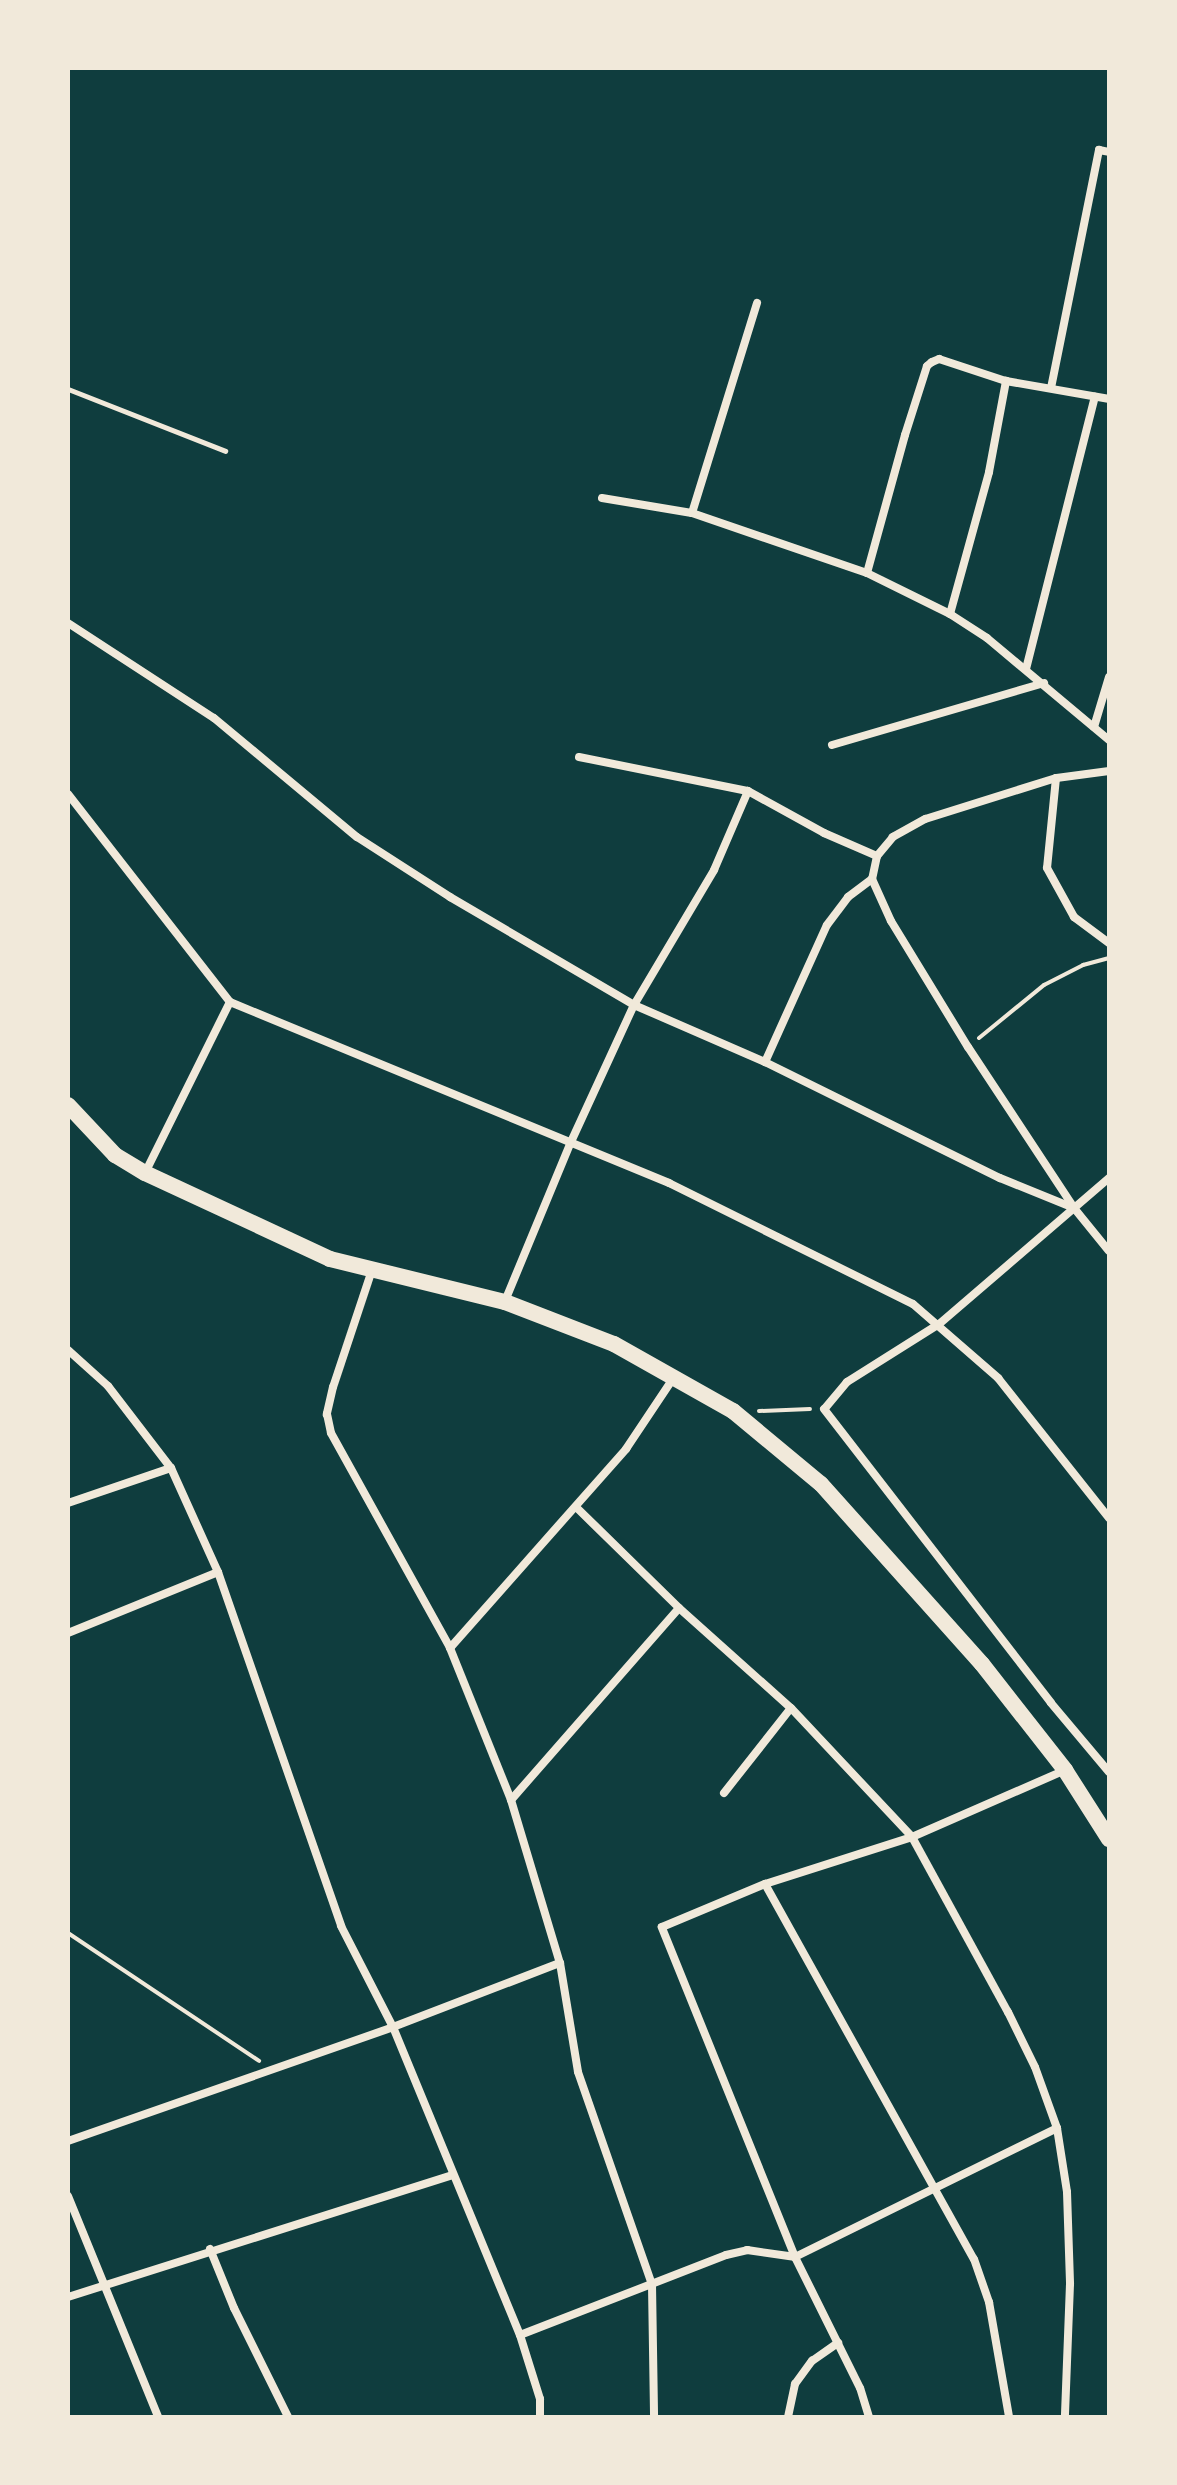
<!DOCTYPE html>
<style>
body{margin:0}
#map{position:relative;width:1177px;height:2485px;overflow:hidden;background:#0f3d3e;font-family:"IBM Plex Serif",serif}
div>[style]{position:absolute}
.path>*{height:4px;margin:-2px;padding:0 2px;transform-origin:2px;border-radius:2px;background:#f1e9da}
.service>*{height:5px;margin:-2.5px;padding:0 2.5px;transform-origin:2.5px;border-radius:2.5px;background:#f1e9da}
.minor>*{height:8px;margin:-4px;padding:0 4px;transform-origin:4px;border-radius:4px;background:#f1e9da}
.primary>*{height:16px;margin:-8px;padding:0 8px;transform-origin:8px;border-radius:8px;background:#f1e9da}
span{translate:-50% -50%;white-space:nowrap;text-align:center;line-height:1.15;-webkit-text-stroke:8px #f1e9da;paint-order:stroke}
.frame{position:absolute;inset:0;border:70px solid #f1e9da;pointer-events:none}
</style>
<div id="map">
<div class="path">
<div style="left:979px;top:1038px;width:84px;rotate:-39.2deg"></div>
<div style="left:1044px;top:985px;width:44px;rotate:-27.1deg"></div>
<div style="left:1083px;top:965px;width:27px;rotate:-15deg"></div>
<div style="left:759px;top:1411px;width:51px;rotate:-2.2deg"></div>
<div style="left:68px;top:1933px;width:230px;rotate:33.8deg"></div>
</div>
<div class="service">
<div style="left:68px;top:389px;width:169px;rotate:21.5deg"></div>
</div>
<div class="minor">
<div style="left:1051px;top:388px;width:243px;rotate:-78.6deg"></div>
<div style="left:1099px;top:150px;width:10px;rotate:11deg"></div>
<div style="left:602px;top:498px;width:91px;rotate:9.5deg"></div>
<div style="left:692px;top:513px;width:185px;rotate:18.9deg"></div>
<div style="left:867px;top:573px;width:93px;rotate:26.3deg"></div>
<div style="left:950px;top:614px;width:44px;rotate:33deg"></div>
<div style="left:987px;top:638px;width:159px;rotate:39.9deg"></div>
<div style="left:692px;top:513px;width:220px;rotate:-72.8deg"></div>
<div style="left:867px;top:573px;width:143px;rotate:-74.6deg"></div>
<div style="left:905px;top:435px;width:72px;rotate:-72.3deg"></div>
<div style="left:927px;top:366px;width:6px;rotate:-39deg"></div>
<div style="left:932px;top:362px;width:8px;rotate:-23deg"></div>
<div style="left:939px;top:359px;width:71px;rotate:18.2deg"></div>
<div style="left:1006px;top:381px;width:105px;rotate:9.9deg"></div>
<div style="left:950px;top:614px;width:147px;rotate:-74.6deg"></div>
<div style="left:989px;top:472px;width:93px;rotate:-79.4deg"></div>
<div style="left:68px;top:623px;width:174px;rotate:33.1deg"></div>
<div style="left:214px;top:718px;width:186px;rotate:39.8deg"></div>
<div style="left:357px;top:837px;width:111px;rotate:32.8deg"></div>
<div style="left:450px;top:897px;width:213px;rotate:30.4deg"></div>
<div style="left:634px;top:1005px;width:143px;rotate:23.5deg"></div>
<div style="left:765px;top:1062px;width:262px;rotate:26.3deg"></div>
<div style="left:1000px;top:1178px;width:80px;rotate:22.1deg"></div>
<div style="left:1026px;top:669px;width:281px;rotate:-75.8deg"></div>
<div style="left:1094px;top:727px;width:52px;rotate:-73.3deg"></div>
<div style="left:832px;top:745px;width:221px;rotate:-16.3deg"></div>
<div style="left:579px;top:757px;width:172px;rotate:11.4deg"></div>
<div style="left:748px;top:791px;width:87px;rotate:28.9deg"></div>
<div style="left:824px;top:833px;width:58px;rotate:23.5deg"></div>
<div style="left:1109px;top:771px;width:53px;rotate:172.5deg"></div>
<div style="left:1056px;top:778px;width:137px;rotate:162.6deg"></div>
<div style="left:925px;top:819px;width:37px;rotate:151deg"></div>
<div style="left:893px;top:837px;width:25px;rotate:130deg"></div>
<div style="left:877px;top:856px;width:24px;rotate:102deg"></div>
<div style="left:872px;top:879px;width:46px;rotate:65.7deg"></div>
<div style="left:891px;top:921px;width:148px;rotate:58.6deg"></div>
<div style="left:968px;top:1047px;width:193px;rotate:56.6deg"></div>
<div style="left:1074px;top:1208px;width:55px;rotate:50.9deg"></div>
<div style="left:1056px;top:778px;width:90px;rotate:95.7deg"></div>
<div style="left:1047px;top:868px;width:56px;rotate:61.1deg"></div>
<div style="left:1074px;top:917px;width:44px;rotate:36.6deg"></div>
<div style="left:68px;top:794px;width:264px;rotate:52.1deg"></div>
<div style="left:230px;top:1002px;width:475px;rotate:22.4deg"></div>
<div style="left:669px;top:1183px;width:272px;rotate:26.4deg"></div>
<div style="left:913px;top:1304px;width:113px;rotate:41deg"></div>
<div style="left:998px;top:1378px;width:179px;rotate:51.6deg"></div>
<div style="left:765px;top:1062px;width:150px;rotate:-65.7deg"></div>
<div style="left:827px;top:925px;width:35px;rotate:-53deg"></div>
<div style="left:848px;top:897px;width:30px;rotate:-37deg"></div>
<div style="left:145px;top:1173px;width:191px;rotate:-63.6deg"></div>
<div style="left:1109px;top:1178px;width:224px;rotate:139.3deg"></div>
<div style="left:939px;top:1324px;width:109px;rotate:147.8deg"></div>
<div style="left:847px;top:1382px;width:35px;rotate:130deg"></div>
<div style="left:824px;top:1409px;width:371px;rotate:52.3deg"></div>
<div style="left:1051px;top:1703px;width:90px;rotate:50deg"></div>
<div style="left:372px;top:1270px;width:123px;rotate:108.4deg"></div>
<div style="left:333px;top:1387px;width:28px;rotate:103deg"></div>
<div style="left:327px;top:1414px;width:19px;rotate:78deg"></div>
<div style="left:331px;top:1433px;width:246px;rotate:61deg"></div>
<div style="left:450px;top:1648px;width:164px;rotate:68.1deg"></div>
<div style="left:511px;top:1800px;width:170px;rotate:73.3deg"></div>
<div style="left:560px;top:1963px;width:110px;rotate:80.6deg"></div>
<div style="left:578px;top:2072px;width:225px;rotate:70.8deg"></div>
<div style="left:652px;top:2285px;width:132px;rotate:89.1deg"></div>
<div style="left:505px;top:1301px;width:170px;rotate:-67.5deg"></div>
<div style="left:570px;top:1144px;width:153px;rotate:-65.3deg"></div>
<div style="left:634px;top:1005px;width:157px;rotate:-59.3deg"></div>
<div style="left:714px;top:870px;width:86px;rotate:-66.7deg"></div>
<div style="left:68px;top:1350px;width:54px;rotate:42deg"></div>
<div style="left:108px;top:1386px;width:103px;rotate:52.5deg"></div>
<div style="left:171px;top:1468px;width:114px;rotate:65.7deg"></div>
<div style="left:218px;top:1572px;width:375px;rotate:70.8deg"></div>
<div style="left:341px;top:1926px;width:114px;rotate:62.8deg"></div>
<div style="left:393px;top:2027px;width:333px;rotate:67.6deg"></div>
<div style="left:520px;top:2335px;width:67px;rotate:72.6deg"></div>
<div style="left:540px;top:2399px;width:18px;rotate:90deg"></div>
<div style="left:68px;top:1503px;width:109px;rotate:-18.8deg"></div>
<div style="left:576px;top:1507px;width:144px;rotate:44.4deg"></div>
<div style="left:679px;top:1608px;width:150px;rotate:41.8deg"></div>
<div style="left:791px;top:1708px;width:177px;rotate:46.8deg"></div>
<div style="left:912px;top:1837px;width:200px;rotate:61.3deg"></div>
<div style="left:1008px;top:2012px;width:61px;rotate:63.9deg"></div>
<div style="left:1035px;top:2067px;width:65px;rotate:70.2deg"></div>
<div style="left:1057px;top:2128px;width:65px;rotate:81.1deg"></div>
<div style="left:1067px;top:2192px;width:92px;rotate:88.1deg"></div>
<div style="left:1070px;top:2284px;width:133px;rotate:92.2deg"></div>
<div style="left:68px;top:1633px;width:162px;rotate:-22.1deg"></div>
<div style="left:450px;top:1648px;width:266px;rotate:-48.5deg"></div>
<div style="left:626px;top:1449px;width:83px;rotate:-56.3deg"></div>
<div style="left:724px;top:1793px;width:108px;rotate:-51.8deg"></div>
<div style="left:511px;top:1800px;width:255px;rotate:-48.8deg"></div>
<div style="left:765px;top:1884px;width:429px;rotate:60.9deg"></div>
<div style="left:974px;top:2259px;width:46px;rotate:70.8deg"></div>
<div style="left:989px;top:2302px;width:117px;rotate:80.1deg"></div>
<div style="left:68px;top:2141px;width:344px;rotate:-19.3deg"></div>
<div style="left:393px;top:2027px;width:179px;rotate:-21deg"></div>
<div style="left:68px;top:2196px;width:239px;rotate:67.8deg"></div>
<div style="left:210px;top:2249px;width:64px;rotate:67.9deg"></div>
<div style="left:234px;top:2308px;width:122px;rotate:63.6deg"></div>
<div style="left:68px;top:2297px;width:404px;rotate:-17.6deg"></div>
<div style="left:520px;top:2335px;width:221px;rotate:-21.2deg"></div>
<div style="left:726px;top:2255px;width:22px;rotate:-13deg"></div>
<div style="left:747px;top:2250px;width:49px;rotate:8.3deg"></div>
<div style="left:795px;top:2257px;width:292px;rotate:-26.2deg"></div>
<div style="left:788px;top:2417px;width:34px;rotate:-78deg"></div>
<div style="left:795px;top:2384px;width:29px;rotate:-54deg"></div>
<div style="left:812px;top:2361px;width:32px;rotate:-35deg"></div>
<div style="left:869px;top:2417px;width:30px;rotate:-107deg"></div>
<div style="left:860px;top:2388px;width:146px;rotate:-116.4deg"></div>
<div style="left:795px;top:2257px;width:356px;rotate:-112deg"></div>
<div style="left:662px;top:1927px;width:112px;rotate:-22.7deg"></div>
<div style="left:765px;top:1884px;width:154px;rotate:-17.7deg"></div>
<div style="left:912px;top:1837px;width:167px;rotate:-23.6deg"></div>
</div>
<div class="primary">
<div style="left:68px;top:1105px;width:69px;rotate:46.8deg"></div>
<div style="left:115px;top:1155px;width:35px;rotate:31deg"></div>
<div style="left:145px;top:1173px;width:204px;rotate:24.9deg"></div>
<div style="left:330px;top:1259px;width:180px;rotate:13.8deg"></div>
<div style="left:505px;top:1302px;width:117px;rotate:21.1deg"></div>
<div style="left:614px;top:1344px;width:137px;rotate:29.4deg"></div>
<div style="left:733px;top:1411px;width:114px;rotate:39.7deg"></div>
<div style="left:821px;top:1484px;width:241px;rotate:48.2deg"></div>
<div style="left:982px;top:1664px;width:135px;rotate:51.9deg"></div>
<div style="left:1065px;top:1770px;width:82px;rotate:57.5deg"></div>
</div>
<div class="frame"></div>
</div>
